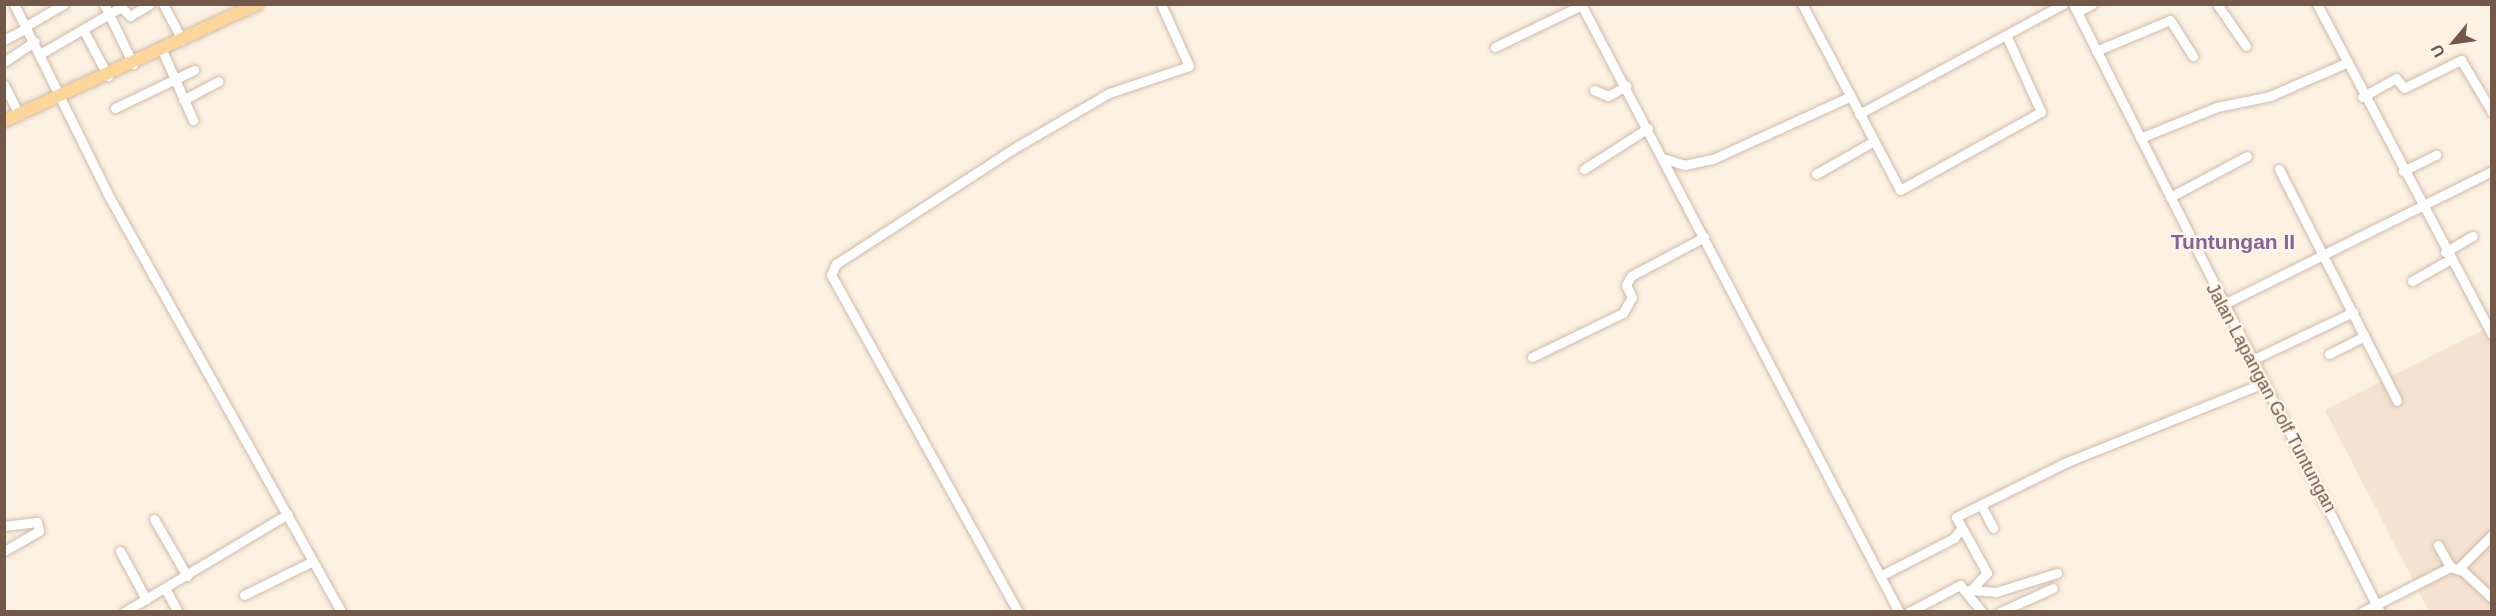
<!DOCTYPE html>
<style>
body{margin:0}
#map{position:relative;width:2496px;height:616px;overflow:hidden;background:#fcf1e2;font-family:Helvetica,sans-serif}
div>[style]{position:absolute}
.residential>*{inset:0;background:#f4e3d0}
.roads{filter:drop-shadow(0 0 2px #cfbbac) drop-shadow(0 0 2px #cfbbac)}
.minor>*{height:9px;margin:-4.5px;padding:0 4.5px;transform-origin:4.5px;border-radius:4.5px;background:#fff}
.major>*{height:12px;margin:-6px;padding:0 6px;transform-origin:6px;border-radius:6px;background:#fbd59a}
span{translate:-50% -50%;white-space:nowrap;text-align:center;line-height:1.15;-webkit-text-stroke:5px #fff5e8;paint-order:stroke}
.street-label{font-size:18px;color:#735748}
.quarter-label{font-size:21px;color:#856497;font-weight:700}
.frame{position:absolute;inset:0;border:6px solid #735748;pointer-events:none}
.north{position:absolute;left:2424px;top:12px;width:60px;height:60px;-webkit-text-stroke:4px #fff5e8;paint-order:stroke;rotate:241deg;font-size:16px;font-weight:700;line-height:24px;text-align:center;color:#735748}
.north::after{content:'';display:block;margin:auto;width:21px;height:27px;background:#735748;clip-path:polygon(50% 0,100% 100%,50% 72%,0 100%)}
</style>
<div id="map">
<div class="residential">
<div style="clip-path:polygon(2491px 326px,2491px 611px,2429px 611px,2325px 410px)"></div>
</div>
<div class="roads">
<div class="minor">
<div style="left:14px;top:4px;width:216px;rotate:63.7deg"></div>
<div style="left:110px;top:198px;width:474px;rotate:60.8deg"></div>
<div style="left:104px;top:4px;width:67px;rotate:64.2deg"></div>
<div style="left:163px;top:4px;width:41px;rotate:62.2deg"></div>
<div style="left:1581px;top:4px;width:686px;rotate:62.39deg"></div>
<div style="left:1802px;top:4px;width:210px;rotate:62.2deg"></div>
<div style="left:1900px;top:190px;width:161px;rotate:-29deg"></div>
<div style="left:2041px;top:112px;width:82px;rotate:-114.4deg"></div>
<div style="left:2073px;top:4px;width:681px;rotate:63.21deg"></div>
<div style="left:2217px;top:4px;width:51px;rotate:55.4deg"></div>
<div style="left:2317px;top:4px;width:374px;rotate:62.1deg"></div>
<div style="left:2077px;top:12px;width:17px;rotate:-28deg"></div>
<div style="left:26px;top:26px;width:44px;rotate:-30.1deg"></div>
<div style="left:85px;top:33px;width:49px;rotate:61.9deg"></div>
<div style="left:4px;top:40px;width:26px;rotate:-28deg"></div>
<div style="left:1495px;top:47px;width:97px;rotate:-25.8deg"></div>
<div style="left:162px;top:50px;width:77px;rotate:66.1deg"></div>
<div style="left:2096px;top:51px;width:80px;rotate:-22.7deg"></div>
<div style="left:2170px;top:20px;width:43px;rotate:57.4deg"></div>
<div style="left:40px;top:54px;width:94px;rotate:-30.1deg"></div>
<div style="left:121px;top:7px;width:13px;rotate:45deg"></div>
<div style="left:130px;top:16px;width:23px;rotate:-31deg"></div>
<div style="left:4px;top:62px;width:37px;rotate:-34deg"></div>
<div style="left:4px;top:85px;width:34px;rotate:63deg"></div>
<div style="left:1594px;top:90px;width:15px;rotate:23deg"></div>
<div style="left:1608px;top:96px;width:21px;rotate:-29deg"></div>
<div style="left:2362px;top:97px;width:39px;rotate:-29deg"></div>
<div style="left:2396px;top:78px;width:13px;rotate:51deg"></div>
<div style="left:2404px;top:88px;width:64px;rotate:-26.2deg"></div>
<div style="left:2461px;top:60px;width:61px;rotate:59.2deg"></div>
<div style="left:183px;top:100px;width:40px;rotate:-28deg"></div>
<div style="left:115px;top:108px;width:88px;rotate:-25.7deg"></div>
<div style="left:1859px;top:114px;width:232px;rotate:-28.3deg"></div>
<div style="left:2140px;top:138px;width:83px;rotate:-21.9deg"></div>
<div style="left:2217px;top:107px;width:54px;rotate:-11.7deg"></div>
<div style="left:2270px;top:96px;width:83px;rotate:-23.5deg"></div>
<div style="left:1666px;top:159px;width:19px;rotate:18deg"></div>
<div style="left:1684px;top:165px;width:30px;rotate:-12deg"></div>
<div style="left:1713px;top:159px;width:149px;rotate:-24.5deg"></div>
<div style="left:1584px;top:169px;width:76px;rotate:-32.6deg"></div>
<div style="left:2279px;top:169px;width:260px;rotate:63deg"></div>
<div style="left:2403px;top:171px;width:37px;rotate:-26deg"></div>
<div style="left:1816px;top:174px;width:64px;rotate:-29.7deg"></div>
<div style="left:2170px;top:197px;width:87px;rotate:-28deg"></div>
<div style="left:2445px;top:252px;width:32px;rotate:-30deg"></div>
<div style="left:2412px;top:281px;width:43px;rotate:-29.6deg"></div>
<div style="left:2222px;top:305px;width:301px;rotate:-26.4deg"></div>
<div style="left:2329px;top:354px;width:40px;rotate:-26.6deg"></div>
<div style="left:1532px;top:357px;width:101px;rotate:-25.8deg"></div>
<div style="left:1623px;top:313px;width:18px;rotate:-61deg"></div>
<div style="left:1632px;top:297px;width:13px;rotate:-117deg"></div>
<div style="left:1626px;top:285px;width:10px;rotate:-61deg"></div>
<div style="left:1631px;top:276px;width:83px;rotate:-28.1deg"></div>
<div style="left:2252px;top:360px;width:112px;rotate:-25.4deg"></div>
<div style="left:1981px;top:505px;width:26px;rotate:62deg"></div>
<div style="left:154px;top:519px;width:66px;rotate:59.9deg"></div>
<div style="left:4px;top:526px;width:33px;rotate:-7deg"></div>
<div style="left:37px;top:522px;width:9px;rotate:77deg"></div>
<div style="left:39px;top:531px;width:40px;rotate:150.3deg"></div>
<div style="left:2438px;top:545px;width:25px;rotate:61deg"></div>
<div style="left:120px;top:551px;width:55px;rotate:61.6deg"></div>
<div style="left:2459px;top:568px;width:47px;rotate:-45deg"></div>
<div style="left:1882px;top:575px;width:81px;rotate:-27.2deg"></div>
<div style="left:1954px;top:538px;width:10px;rotate:-53deg"></div>
<div style="left:165px;top:588px;width:27px;rotate:62deg"></div>
<div style="left:1972px;top:589px;width:22px;rotate:-47deg"></div>
<div style="left:1987px;top:573px;width:64px;rotate:-119deg"></div>
<div style="left:1956px;top:517px;width:124px;rotate:-26.4deg"></div>
<div style="left:2067px;top:462px;width:212px;rotate:-21.9deg"></div>
<div style="left:1969px;top:590px;width:27px;rotate:4deg"></div>
<div style="left:1996px;top:592px;width:64px;rotate:-17.3deg"></div>
<div style="left:244px;top:595px;width:77px;rotate:-26.2deg"></div>
<div style="left:124px;top:612px;width:191px;rotate:-30.9deg"></div>
<div style="left:1018px;top:612px;width:385px;rotate:-119deg"></div>
<div style="left:831px;top:275px;width:12px;rotate:-66deg"></div>
<div style="left:836px;top:264px;width:217px;rotate:-33deg"></div>
<div style="left:1018px;top:146px;width:105px;rotate:-30.2deg"></div>
<div style="left:1109px;top:93px;width:84px;rotate:-18.6deg"></div>
<div style="left:1189px;top:66px;width:68px;rotate:-114.3deg"></div>
<div style="left:1909px;top:612px;width:58px;rotate:-27.9deg"></div>
<div style="left:1960px;top:585px;width:35px;rotate:51deg"></div>
<div style="left:2000px;top:612px;width:58px;rotate:-24.4deg"></div>
<div style="left:2362px;top:612px;width:99px;rotate:-27.1deg"></div>
<div style="left:2450px;top:567px;width:14px;rotate:17deg"></div>
<div style="left:2463px;top:571px;width:40px;rotate:43deg"></div>
</div>
<div class="major">
<div style="left:4px;top:121px;width:279px;rotate:-24.8deg"></div>
</div>
</div>
<div class="street-label">
<span style="left:2271px;top:398px;rotate:62deg">Jalan Lapangan Golf Tuntungan</span>
</div>
<div class="quarter-label">
<span style="left:2233px;top:242px">Tuntungan II</span>
</div>
<div class="frame"></div>
<div class="north">U</div>
</div>
